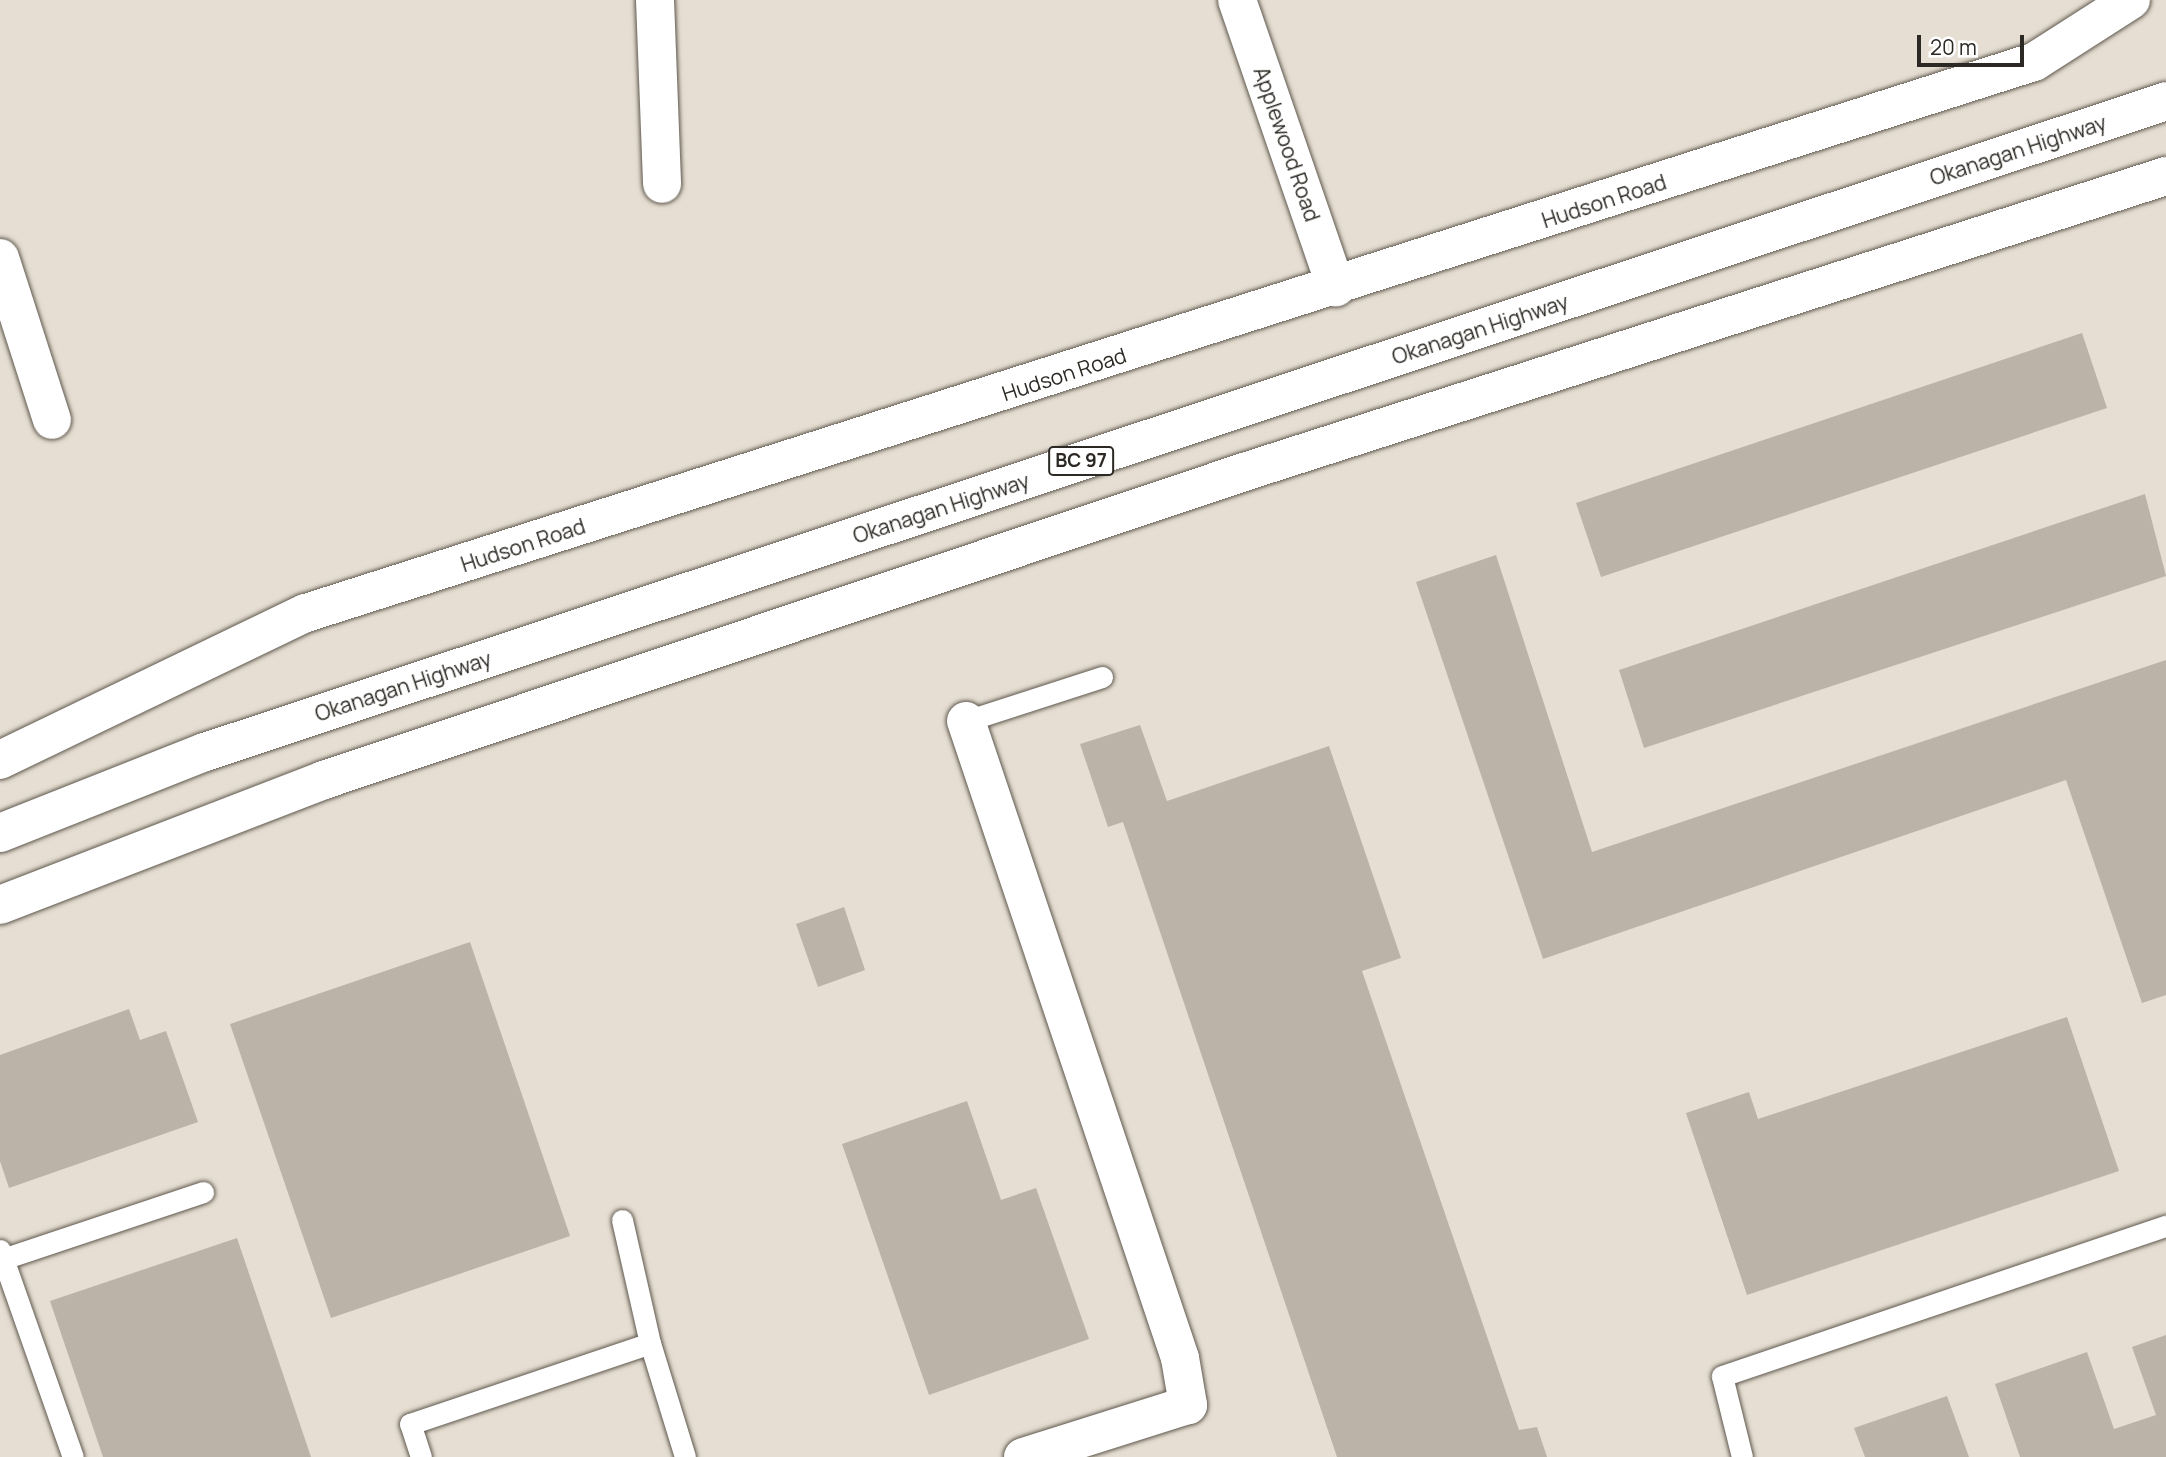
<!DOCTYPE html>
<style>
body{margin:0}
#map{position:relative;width:2166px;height:1457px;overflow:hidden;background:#e6ded2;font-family:Manrope,sans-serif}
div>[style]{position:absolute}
.building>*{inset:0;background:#bbb3a8}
.roads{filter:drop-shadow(0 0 2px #5f584e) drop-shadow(0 0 2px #5f584e)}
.service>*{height:21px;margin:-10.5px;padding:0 10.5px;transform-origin:10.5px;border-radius:10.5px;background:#fff}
.minor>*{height:38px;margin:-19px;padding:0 19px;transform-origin:19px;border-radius:19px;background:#fff}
.trunk>*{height:38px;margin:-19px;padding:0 19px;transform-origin:19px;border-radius:19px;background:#fff}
span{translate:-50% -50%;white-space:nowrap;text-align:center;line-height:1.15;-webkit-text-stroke:5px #fff;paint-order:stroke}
.shield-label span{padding:2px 5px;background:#fff;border:2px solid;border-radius:5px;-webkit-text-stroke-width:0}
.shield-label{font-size:19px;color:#2c2924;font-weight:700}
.street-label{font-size:21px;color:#2c2924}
.scale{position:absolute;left:1917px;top:35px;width:107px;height:32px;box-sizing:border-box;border:4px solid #2c2924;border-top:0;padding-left:9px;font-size:21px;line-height:24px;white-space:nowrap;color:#2c2924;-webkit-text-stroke:5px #fff;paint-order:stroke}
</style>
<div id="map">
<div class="building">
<div style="clip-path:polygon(2082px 333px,2107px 408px,1601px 577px,1576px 503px)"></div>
<div style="clip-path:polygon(2145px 494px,2166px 576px,1644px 748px,1619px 670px)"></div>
<div style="clip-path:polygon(1496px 555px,1592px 852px,2166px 660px,2166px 995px,2142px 1003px,2066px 780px,1543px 959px,1416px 582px)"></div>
<div style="clip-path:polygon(1140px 725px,1167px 801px,1329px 746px,1401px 958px,1362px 971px,1519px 1430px,1537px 1427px,1547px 1457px,1337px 1457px,1123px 822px,1108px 827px,1080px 744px)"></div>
<div style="clip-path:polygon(844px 907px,865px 970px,818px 987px,796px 924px)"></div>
<div style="clip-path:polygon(470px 942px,570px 1236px,331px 1318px,230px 1024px)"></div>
<div style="clip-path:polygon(129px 1009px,140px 1040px,166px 1031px,198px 1122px,9px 1188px,0 1161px,0 1055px)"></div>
<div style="clip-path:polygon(2067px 1017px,2119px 1171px,1747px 1295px,1686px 1113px,1749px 1092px,1758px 1119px)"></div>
<div style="clip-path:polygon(967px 1101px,1001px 1200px,1036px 1188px,1089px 1339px,929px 1395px,842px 1144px)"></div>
<div style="clip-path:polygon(237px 1238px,311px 1457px,103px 1457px,50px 1301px)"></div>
<div style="clip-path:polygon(2166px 1335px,2166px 1457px,2020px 1457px,1995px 1384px,2087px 1352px,2114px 1429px,2156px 1415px,2132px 1347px)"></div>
<div style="clip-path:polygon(1947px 1396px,1969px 1457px,1865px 1457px,1854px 1428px)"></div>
</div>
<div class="roads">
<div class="service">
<div style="left:966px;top:721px;width:143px;rotate:-17.9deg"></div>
<div style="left:622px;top:1220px;width:126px;rotate:77.2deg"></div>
<div style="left:0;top:1250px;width:219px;rotate:70.6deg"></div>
<div style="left:3px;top:1259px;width:211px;rotate:-18.5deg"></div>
<div style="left:421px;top:1457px;width:35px;rotate:-108deg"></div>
<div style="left:410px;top:1424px;width:253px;rotate:-18.6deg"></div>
<div style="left:650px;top:1343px;width:119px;rotate:72.9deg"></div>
<div style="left:1742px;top:1457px;width:83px;rotate:-103.9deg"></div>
<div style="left:1722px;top:1376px;width:469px;rotate:-18.7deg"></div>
</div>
<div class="minor">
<div style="left:655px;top:0;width:184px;rotate:87.8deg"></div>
<div style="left:1237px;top:0;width:304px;rotate:71deg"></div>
<div style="left:0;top:258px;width:170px;rotate:72.2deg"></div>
<div style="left:966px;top:721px;width:672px;rotate:71.43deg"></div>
<div style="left:1180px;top:1358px;width:48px;rotate:80.3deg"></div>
<div style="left:1188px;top:1405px;width:173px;rotate:162.5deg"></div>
<div style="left:0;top:760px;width:339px;rotate:-25.7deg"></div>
<div style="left:306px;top:613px;width:1814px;rotate:-17.69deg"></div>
<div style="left:2034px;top:62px;width:115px;rotate:-32.6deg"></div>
</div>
<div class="trunk">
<div style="left:0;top:833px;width:220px;rotate:-21.6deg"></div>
<div style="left:205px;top:752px;width:2066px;rotate:-18.36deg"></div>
<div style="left:0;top:905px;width:347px;rotate:-21.1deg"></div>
<div style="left:324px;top:780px;width:970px;rotate:-18.51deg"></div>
<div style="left:1244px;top:472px;width:968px;rotate:-17.8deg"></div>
</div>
</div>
<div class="shield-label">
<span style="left:1081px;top:461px">BC 97</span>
</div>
<div class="street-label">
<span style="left:1287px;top:144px;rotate:71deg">Applewood Road</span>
<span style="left:2018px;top:150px;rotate:-18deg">Okanagan Highway</span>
<span style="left:1604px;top:201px;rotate:-18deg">Hudson Road</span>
<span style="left:1480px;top:329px;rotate:-18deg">Okanagan Highway</span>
<span style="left:1064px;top:374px;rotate:-18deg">Hudson Road</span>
<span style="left:941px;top:508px;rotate:-18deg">Okanagan Highway</span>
<span style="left:523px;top:545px;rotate:-18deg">Hudson Road</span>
<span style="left:403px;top:686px;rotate:-18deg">Okanagan Highway</span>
</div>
<div class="scale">20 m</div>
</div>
